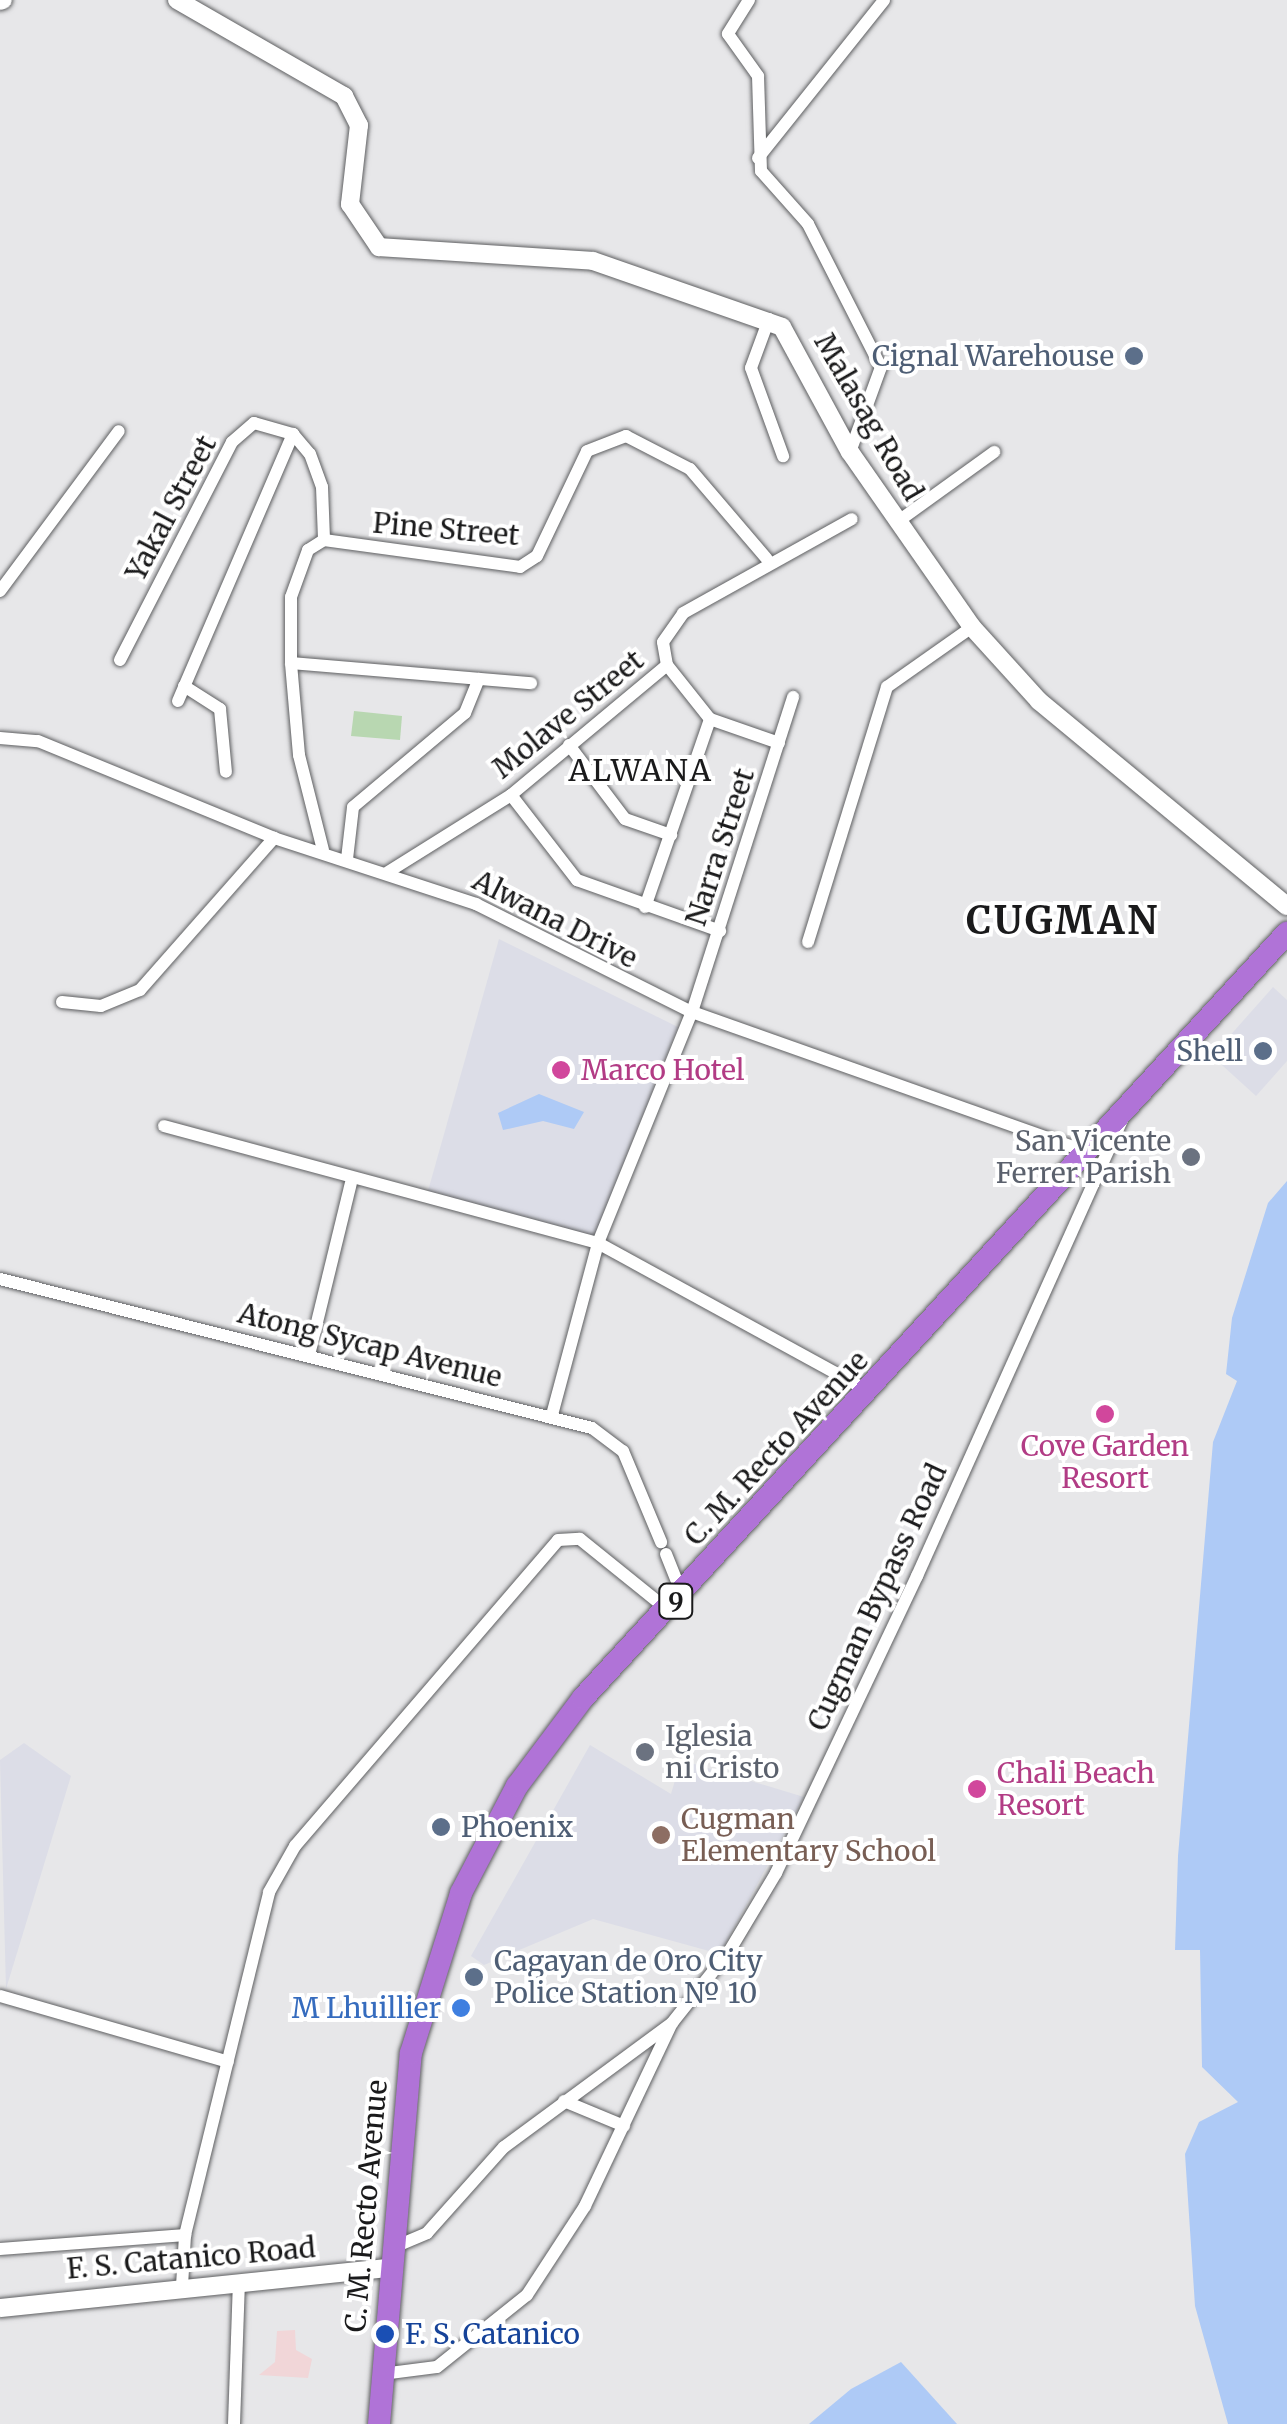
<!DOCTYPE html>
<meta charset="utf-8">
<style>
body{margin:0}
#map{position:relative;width:1287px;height:2424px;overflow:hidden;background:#e7e7e9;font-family:Merriweather,serif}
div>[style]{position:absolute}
.built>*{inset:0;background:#dcdde7}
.industrial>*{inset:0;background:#f1d6d8}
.green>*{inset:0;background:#b8d7b1}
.water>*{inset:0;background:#aecaf6}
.roads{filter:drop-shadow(0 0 2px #5e5f61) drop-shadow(0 0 2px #5e5f61)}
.street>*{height:12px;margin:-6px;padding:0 6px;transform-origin:6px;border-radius:6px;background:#fff}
.secondary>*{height:18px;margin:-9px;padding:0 9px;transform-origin:9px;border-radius:9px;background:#fff}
.highway>*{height:22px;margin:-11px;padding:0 11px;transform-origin:11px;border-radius:11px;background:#b073d7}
.dots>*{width:28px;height:28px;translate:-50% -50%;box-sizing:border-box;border:5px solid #fff;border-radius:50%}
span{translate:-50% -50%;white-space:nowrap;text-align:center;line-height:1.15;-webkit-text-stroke:8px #fff;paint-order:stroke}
.shield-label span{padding:2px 8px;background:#fff;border:2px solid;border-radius:8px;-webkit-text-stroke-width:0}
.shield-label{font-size:25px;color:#1a1a1b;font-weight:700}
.service-label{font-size:28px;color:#4e5e75}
.right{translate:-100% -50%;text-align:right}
.left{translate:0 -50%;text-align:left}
.street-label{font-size:28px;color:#1a1a1b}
.hotel-label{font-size:28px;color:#b23c85}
.worship-label{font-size:28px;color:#5b616d}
.education-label{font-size:28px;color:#785e54}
.shop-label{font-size:28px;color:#366cbe}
.transit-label{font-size:28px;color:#164399}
.neighbourhood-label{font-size:30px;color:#1a1a1b;letter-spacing:2.5px}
.district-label{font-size:38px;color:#1a1a1b;font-weight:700;letter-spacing:2.5px}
</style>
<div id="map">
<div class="built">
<div style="clip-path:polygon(499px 939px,678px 1027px,594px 1237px,426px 1198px)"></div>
<div style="clip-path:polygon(1273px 987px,1287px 1000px,1287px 1061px,1256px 1096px,1212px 1056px)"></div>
<div style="clip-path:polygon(24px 1743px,71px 1776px,6px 1989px,0 1760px)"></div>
<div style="clip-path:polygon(590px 1745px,671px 1794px,681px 1760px,804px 1797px,720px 1954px,593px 1919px,484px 1965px,471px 1956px)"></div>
</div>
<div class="industrial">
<div style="clip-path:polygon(295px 2330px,296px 2350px,312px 2359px,308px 2378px,259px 2375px,275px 2362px,277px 2331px)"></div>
</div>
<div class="green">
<div style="clip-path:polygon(354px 711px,402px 716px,400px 740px,351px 736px)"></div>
</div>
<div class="water">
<div style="clip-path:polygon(539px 1094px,584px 1112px,574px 1129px,543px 1121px,503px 1130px,498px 1113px)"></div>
<div style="clip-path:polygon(1287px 1181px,1287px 2424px,1228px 2424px,1195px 2306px,1185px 2154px,1199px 2122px,1238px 2102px,1202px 2067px,1200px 1950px,1175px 1950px,1178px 1856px,1213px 1442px,1237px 1381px,1226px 1374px,1232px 1318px,1268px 1203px)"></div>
<div style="clip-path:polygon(901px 2362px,957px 2424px,809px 2424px,851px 2389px)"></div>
</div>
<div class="roads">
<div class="street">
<div style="left:749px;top:0;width:40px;rotate:122deg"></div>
<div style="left:728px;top:34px;width:52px;rotate:54.5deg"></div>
<div style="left:758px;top:76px;width:95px;rotate:88.2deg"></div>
<div style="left:761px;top:171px;width:71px;rotate:48.4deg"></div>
<div style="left:808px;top:224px;width:161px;rotate:63deg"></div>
<div style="left:881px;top:367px;width:90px;rotate:110deg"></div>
<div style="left:758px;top:158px;width:202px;rotate:-51.4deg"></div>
<div style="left:769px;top:319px;width:52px;rotate:110.2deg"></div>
<div style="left:751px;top:368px;width:94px;rotate:70deg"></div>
<div style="left:897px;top:522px;width:120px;rotate:-35.8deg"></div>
<div style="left:0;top:591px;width:199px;rotate:-53.4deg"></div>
<div style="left:120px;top:660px;width:245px;rotate:-62.8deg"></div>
<div style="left:232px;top:442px;width:29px;rotate:-41deg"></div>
<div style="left:254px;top:423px;width:41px;rotate:15.8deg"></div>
<div style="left:293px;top:434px;width:26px;rotate:50deg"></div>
<div style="left:310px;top:454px;width:35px;rotate:70deg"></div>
<div style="left:322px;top:487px;width:53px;rotate:87.8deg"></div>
<div style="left:291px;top:663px;width:241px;rotate:4.8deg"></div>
<div style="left:667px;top:665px;width:69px;rotate:51.5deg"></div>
<div style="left:710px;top:719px;width:73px;rotate:19.2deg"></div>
<div style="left:184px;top:686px;width:43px;rotate:32.6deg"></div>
<div style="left:220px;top:709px;width:63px;rotate:84.6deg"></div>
<div style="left:178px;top:701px;width:291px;rotate:-66.7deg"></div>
<div style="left:0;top:738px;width:38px;rotate:5deg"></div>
<div style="left:38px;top:741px;width:255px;rotate:22.3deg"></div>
<div style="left:274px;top:838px;width:213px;rotate:18.1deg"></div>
<div style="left:476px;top:904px;width:241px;rotate:26.6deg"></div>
<div style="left:692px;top:1012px;width:419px;rotate:19.5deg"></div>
<div style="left:569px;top:745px;width:93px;rotate:52.9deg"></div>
<div style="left:625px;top:819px;width:49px;rotate:19.2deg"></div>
<div style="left:511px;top:795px;width:108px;rotate:52.2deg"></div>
<div style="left:577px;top:880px;width:152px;rotate:19.6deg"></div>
<div style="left:323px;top:850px;width:98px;rotate:-104.2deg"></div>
<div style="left:299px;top:755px;width:92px;rotate:-95deg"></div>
<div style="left:291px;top:663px;width:66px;rotate:-90deg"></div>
<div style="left:291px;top:597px;width:50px;rotate:-70.1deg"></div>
<div style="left:308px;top:550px;width:19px;rotate:-32deg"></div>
<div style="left:324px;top:540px;width:198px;rotate:7.8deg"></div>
<div style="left:520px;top:567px;width:20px;rotate:-33deg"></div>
<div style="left:537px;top:556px;width:116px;rotate:-64.5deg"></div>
<div style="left:587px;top:451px;width:42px;rotate:-21deg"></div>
<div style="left:626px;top:436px;width:72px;rotate:27.3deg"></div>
<div style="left:690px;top:469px;width:118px;rotate:49.5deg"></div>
<div style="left:347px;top:859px;width:52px;rotate:-83.4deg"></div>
<div style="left:353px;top:807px;width:146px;rotate:-40deg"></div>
<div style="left:465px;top:713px;width:37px;rotate:-68deg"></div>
<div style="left:388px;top:872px;width:145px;rotate:-32deg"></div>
<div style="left:511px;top:795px;width:203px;rotate:-39.8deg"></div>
<div style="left:667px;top:665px;width:23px;rotate:-100deg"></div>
<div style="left:663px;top:642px;width:35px;rotate:-55deg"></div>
<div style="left:683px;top:613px;width:193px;rotate:-29.1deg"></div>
<div style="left:645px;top:907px;width:199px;rotate:-70.9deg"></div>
<div style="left:808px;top:942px;width:267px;rotate:-72.8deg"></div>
<div style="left:887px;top:687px;width:104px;rotate:-35.2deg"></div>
<div style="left:62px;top:1002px;width:39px;rotate:6deg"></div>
<div style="left:101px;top:1006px;width:42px;rotate:-22.3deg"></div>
<div style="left:140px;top:990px;width:203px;rotate:-48.6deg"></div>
<div style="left:164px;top:1126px;width:449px;rotate:15.1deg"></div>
<div style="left:598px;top:1243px;width:308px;rotate:28.7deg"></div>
<div style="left:0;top:1279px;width:610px;rotate:14.13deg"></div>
<div style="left:592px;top:1428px;width:39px;rotate:37deg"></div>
<div style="left:623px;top:1451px;width:99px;rotate:67.3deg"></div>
<div style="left:309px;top:1355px;width:177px;rotate:-76.3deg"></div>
<div style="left:552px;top:1415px;width:178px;rotate:-75deg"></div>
<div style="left:598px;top:1243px;width:249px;rotate:-67.9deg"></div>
<div style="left:692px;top:1012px;width:331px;rotate:-72.2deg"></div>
<div style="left:666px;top:1554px;width:43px;rotate:68.2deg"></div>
<div style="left:0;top:1996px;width:237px;rotate:16.1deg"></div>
<div style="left:564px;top:2101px;width:65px;rotate:22.6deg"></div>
<div style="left:392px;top:2248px;width:38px;rotate:-23deg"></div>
<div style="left:427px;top:2233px;width:115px;rotate:-48.2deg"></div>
<div style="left:504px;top:2147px;width:209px;rotate:-36.4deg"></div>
<div style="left:672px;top:2023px;width:93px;rotate:-51.5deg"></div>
<div style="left:730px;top:1950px;width:90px;rotate:-59.1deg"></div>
<div style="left:776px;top:1873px;width:329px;rotate:-64.6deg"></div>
<div style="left:917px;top:1576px;width:500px;rotate:-65.8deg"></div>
<div style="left:0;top:2249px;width:186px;rotate:-4.3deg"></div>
<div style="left:182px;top:2286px;width:51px;rotate:-86.6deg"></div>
<div style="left:185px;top:2235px;width:353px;rotate:-76.2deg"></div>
<div style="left:269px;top:1892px;width:53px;rotate:-60.5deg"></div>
<div style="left:295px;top:1846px;width:403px;rotate:-49.3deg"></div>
<div style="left:558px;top:1540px;width:22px;rotate:-3deg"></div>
<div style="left:580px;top:1539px;width:113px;rotate:38.9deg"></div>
<div style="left:382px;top:2374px;width:55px;rotate:-7.3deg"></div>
<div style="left:437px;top:2367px;width:115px;rotate:-38.7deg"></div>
<div style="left:527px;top:2295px;width:106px;rotate:-56.9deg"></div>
<div style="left:585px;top:2206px;width:200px;rotate:-64.6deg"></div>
<div style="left:234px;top:2424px;width:143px;rotate:-88deg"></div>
</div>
<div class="secondary">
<div style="left:177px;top:0;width:193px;rotate:29.9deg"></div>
<div style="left:344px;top:96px;width:33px;rotate:63deg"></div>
<div style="left:359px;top:125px;width:80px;rotate:96.5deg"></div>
<div style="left:350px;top:204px;width:52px;rotate:56deg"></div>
<div style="left:379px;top:247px;width:214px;rotate:3.7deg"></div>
<div style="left:593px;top:261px;width:200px;rotate:19.2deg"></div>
<div style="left:782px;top:327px;width:142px;rotate:61.5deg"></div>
<div style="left:850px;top:452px;width:213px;rotate:55.1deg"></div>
<div style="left:972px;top:627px;width:100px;rotate:47.8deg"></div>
<div style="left:1039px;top:701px;width:322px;rotate:39.6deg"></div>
<div style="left:0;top:1px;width:3px;rotate:-18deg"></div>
<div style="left:0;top:2308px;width:390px;rotate:-5.9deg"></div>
</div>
<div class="highway">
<div style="left:379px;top:2424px;width:372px;rotate:-85.1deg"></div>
<div style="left:411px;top:2053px;width:168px;rotate:-72.6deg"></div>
<div style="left:461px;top:1893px;width:121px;rotate:-62.4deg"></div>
<div style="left:517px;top:1786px;width:110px;rotate:-53.1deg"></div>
<div style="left:583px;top:1698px;width:1040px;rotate:-47.38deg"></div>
</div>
</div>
<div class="dots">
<div style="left:1134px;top:356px;background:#5c6f8a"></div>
<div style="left:1263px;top:1051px;background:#5c6f8a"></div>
<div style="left:561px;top:1070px;background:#d1479c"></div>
<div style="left:1191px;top:1157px;background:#6b7280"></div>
<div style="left:1105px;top:1414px;background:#d1479c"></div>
<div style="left:645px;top:1752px;background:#6b7280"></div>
<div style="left:977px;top:1789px;background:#d1479c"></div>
<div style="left:441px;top:1827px;background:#5c6f8a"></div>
<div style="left:661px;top:1835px;background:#8d6e63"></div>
<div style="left:474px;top:1977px;background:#5c6f8a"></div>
<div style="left:461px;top:2008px;background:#3f7fe0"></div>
<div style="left:385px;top:2334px;background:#1a4fb4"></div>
</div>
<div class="shield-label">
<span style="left:676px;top:1601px">9</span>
</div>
<div class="service-label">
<span class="right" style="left:1114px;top:356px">Cignal Warehouse</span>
<span class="right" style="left:1243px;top:1051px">Shell</span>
<span class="left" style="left:461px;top:1827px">Phoenix</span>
<span class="left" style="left:494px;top:1977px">Cagayan de Oro City<br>Police Station № 10</span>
</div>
<div class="street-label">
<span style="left:869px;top:417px;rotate:60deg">Malasag Road</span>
<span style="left:171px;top:508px;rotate:-62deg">Yakal Street</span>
<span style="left:446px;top:529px;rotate:5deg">Pine Street</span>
<span style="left:568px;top:714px;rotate:-39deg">Molave Street</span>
<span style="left:720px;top:847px;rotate:-72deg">Narra Street</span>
<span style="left:555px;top:919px;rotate:27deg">Alwana Drive</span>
<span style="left:370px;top:1345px;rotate:14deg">Atong Sycap Avenue</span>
<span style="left:776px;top:1448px;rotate:-47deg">C. M. Recto Avenue</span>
<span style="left:877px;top:1597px;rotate:-65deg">Cugman Bypass Road</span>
<span style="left:366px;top:2206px;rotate:-85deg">C. M. Recto Avenue</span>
<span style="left:191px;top:2258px;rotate:-5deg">F. S. Catanico Road</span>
</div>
<div class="hotel-label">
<span class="left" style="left:581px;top:1070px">Marco Hotel</span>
<span style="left:1105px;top:1462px">Cove Garden<br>Resort</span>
<span class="left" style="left:997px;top:1789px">Chali Beach<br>Resort</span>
</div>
<div class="worship-label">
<span class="right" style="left:1171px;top:1157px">San Vicente<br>Ferrer Parish</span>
<span class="left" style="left:665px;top:1752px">Iglesia<br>ni Cristo</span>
</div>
<div class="education-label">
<span class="left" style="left:681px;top:1835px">Cugman<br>Elementary School</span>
</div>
<div class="shop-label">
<span class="right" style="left:441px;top:2008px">M Lhuillier</span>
</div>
<div class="transit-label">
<span class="left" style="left:405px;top:2334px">F. S. Catanico</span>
</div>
<div class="neighbourhood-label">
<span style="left:641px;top:770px">ALWANA</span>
</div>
<div class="district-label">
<span style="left:1063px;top:921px">CUGMAN</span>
</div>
</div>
